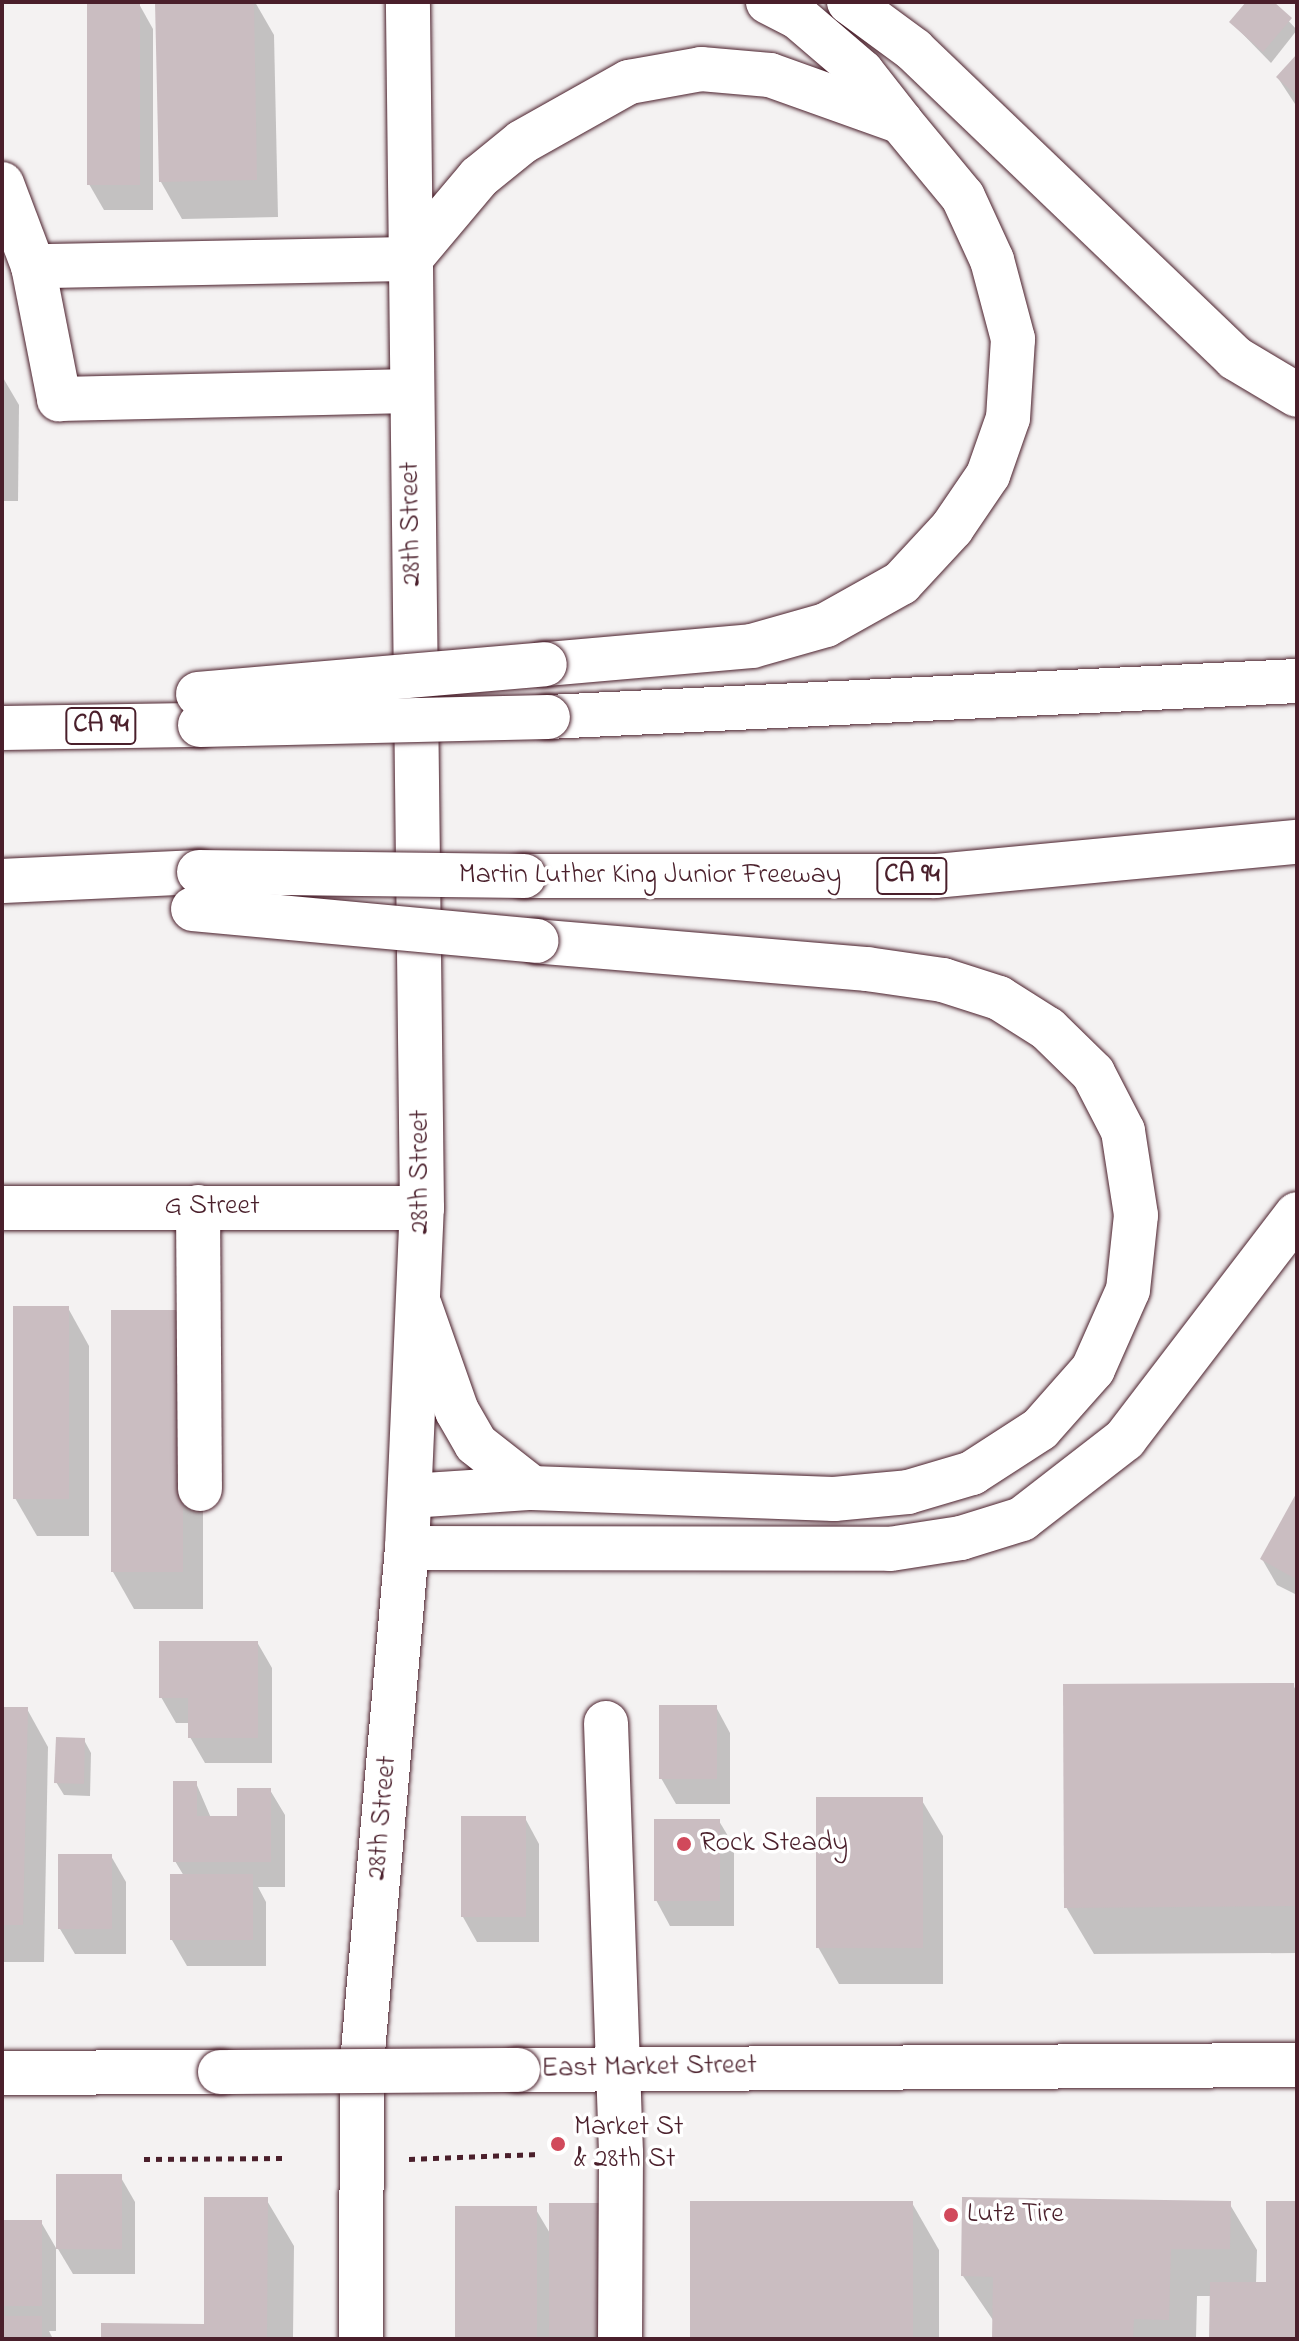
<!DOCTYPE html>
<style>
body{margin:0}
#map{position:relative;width:1299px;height:2341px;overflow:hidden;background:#f4f2f2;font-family:"Indie Flower",sans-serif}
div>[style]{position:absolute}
.shadow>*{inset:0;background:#0003}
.building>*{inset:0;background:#cabdc1}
.path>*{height:5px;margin-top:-2.5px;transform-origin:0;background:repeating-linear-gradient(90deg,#4a1f2b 0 6px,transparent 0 12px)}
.roads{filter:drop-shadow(0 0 2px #4a1f2b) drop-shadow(0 0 2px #4a1f2b)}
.minor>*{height:44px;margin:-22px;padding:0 22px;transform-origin:22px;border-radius:22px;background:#fff}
.major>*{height:44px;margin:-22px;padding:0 22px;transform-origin:22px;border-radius:22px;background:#fff}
.highway>*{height:44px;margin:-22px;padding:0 22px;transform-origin:22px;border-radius:22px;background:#fff}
.bridges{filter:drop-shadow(0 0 2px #4a1f2b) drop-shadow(0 0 2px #4a1f2b)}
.major-bridge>*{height:44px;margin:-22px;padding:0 22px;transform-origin:22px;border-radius:22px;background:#fff}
.highway-bridge>*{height:44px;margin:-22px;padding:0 22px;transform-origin:22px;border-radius:22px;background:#fff}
.dots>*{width:22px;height:22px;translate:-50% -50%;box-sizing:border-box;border:4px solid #fff;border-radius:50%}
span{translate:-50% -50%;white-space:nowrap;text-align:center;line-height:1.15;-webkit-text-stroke:7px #fff;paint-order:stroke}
.shield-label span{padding:2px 6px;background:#fff;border:2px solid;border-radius:6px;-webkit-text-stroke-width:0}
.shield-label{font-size:26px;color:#4a1f2b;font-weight:700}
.street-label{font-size:28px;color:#4a1f2b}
.poi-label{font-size:28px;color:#4a1f2b}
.left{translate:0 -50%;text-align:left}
.frame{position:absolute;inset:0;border:4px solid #4a1f2b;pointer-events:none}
</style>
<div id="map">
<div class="shadow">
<div style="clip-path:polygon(157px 2px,255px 2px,274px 35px,278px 217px,182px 219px,161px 182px)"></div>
<div style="clip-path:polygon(1249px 2px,1271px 2px,1297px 30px,1271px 63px,1231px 22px)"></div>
<div style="clip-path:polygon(139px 4px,153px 29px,153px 210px,104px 210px,89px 184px)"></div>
<div style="clip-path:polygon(1297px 57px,1297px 107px,1278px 78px)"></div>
<div style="clip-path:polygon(2px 376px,19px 405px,18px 501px,2px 501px)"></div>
<div style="clip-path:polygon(68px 1308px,89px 1346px,89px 1536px,37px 1536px,15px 1498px)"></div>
<div style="clip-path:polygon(203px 1350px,203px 1609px,134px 1609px,113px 1572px)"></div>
<div style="clip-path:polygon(1297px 1496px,1297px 1595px,1277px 1585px,1262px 1559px)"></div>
<div style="clip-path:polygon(257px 1642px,272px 1668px,272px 1763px,205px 1763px,190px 1737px,190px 1723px,176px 1723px,161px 1697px)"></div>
<div style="clip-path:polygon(1293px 1685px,1297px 1692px,1297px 1953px,1094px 1954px,1066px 1907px)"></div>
<div style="clip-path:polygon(716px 1707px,730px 1733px,730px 1804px,676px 1804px,661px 1778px)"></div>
<div style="clip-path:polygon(2px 1709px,27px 1709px,48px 1747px,44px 1962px,2px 1962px)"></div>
<div style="clip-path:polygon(84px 1740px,91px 1753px,90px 1796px,64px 1795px,56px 1782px)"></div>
<div style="clip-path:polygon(196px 1783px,211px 1818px,239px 1818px,270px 1790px,285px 1815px,285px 1887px,258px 1887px,266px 1902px,266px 1966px,187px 1966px,172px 1940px,184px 1876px,175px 1861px)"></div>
<div style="clip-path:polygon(921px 1799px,943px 1836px,943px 1984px,839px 1984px,818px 1947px)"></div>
<div style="clip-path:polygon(525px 1818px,539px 1844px,539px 1942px,477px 1942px,463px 1917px)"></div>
<div style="clip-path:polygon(719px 1821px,734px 1846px,734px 1926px,670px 1926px,656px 1900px)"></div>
<div style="clip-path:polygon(111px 1856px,126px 1882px,126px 1954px,75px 1954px,60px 1929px)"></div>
<div style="clip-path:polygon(120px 2176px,135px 2202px,135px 2274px,73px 2274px,58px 2249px)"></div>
<div style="clip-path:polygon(266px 2199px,294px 2246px,293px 2339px,103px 2339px,206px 2326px)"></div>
<div style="clip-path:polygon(912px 2203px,939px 2250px,939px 2339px,692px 2339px)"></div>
<div style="clip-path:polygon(1229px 2203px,1257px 2250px,1256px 2284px,1268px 2284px,1297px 2203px,1297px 2339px,1211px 2339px,1212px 2296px,1197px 2296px,1196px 2339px,994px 2339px,995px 2323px,963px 2276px)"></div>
<div style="clip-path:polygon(535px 2208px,551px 2235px,617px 2339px,457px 2339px)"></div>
<div style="clip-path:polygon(2px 2222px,41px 2222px,56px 2248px,56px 2331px,49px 2331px,53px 2339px,2px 2339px)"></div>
</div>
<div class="building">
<div style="clip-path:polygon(87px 2px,140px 2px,140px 185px,87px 185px)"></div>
<div style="clip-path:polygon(155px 2px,254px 2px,257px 180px,159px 182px)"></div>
<div style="clip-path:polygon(1246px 2px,1274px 2px,1292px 18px,1263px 52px,1229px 22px)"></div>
<div style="clip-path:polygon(1297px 54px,1297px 96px,1276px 77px)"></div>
<div style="clip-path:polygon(13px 1306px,69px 1306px,69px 1499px,13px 1499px)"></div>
<div style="clip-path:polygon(111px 1310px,183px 1310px,183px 1572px,111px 1572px)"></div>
<div style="clip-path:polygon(1297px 1492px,1297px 1573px,1294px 1578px,1260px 1559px)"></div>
<div style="clip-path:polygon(159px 1641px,258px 1641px,258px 1738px,188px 1738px,188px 1698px,159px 1698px)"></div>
<div style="clip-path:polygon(1294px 1683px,1297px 1906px,1064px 1908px,1063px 1684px)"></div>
<div style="clip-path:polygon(659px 1705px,717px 1705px,717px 1779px,659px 1779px)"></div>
<div style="clip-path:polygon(2px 1707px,28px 1707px,23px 1925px,2px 1925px)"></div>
<div style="clip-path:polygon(56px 1737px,85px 1738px,84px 1784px,54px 1783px)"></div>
<div style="clip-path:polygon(173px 1781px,197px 1781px,197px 1816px,237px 1816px,237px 1788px,271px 1788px,271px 1862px,173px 1862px)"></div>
<div style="clip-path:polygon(816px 1797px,923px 1797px,923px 1948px,816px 1948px)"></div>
<div style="clip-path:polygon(461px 1816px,526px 1816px,526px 1917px,461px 1917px)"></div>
<div style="clip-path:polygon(654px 1819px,720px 1819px,720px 1901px,654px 1901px)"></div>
<div style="clip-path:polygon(58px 1854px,112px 1854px,112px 1929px,58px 1929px)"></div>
<div style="clip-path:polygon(170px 1874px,253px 1874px,253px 1940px,170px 1940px)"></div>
<div style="clip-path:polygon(56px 2174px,122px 2174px,122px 2249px,56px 2249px)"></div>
<div style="clip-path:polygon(204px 2197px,268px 2197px,267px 2339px,101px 2339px,101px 2323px,204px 2324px)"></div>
<div style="clip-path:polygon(962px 2197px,1231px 2201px,1230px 2249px,1171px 2249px,1169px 2320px,1134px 2319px,1133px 2339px,992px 2339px,993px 2277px,961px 2276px)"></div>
<div style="clip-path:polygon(690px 2201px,913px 2201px,913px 2339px,690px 2339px)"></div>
<div style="clip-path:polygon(1266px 2201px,1297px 2201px,1297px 2339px,1209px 2339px,1210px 2282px,1266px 2282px)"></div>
<div style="clip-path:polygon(549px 2203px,603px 2203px,603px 2336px,549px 2336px)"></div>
<div style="clip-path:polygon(455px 2206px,537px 2206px,537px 2339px,455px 2339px)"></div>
<div style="clip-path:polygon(2px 2220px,42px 2220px,42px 2306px,2px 2306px)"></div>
<div style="clip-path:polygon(2px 2316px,42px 2316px,42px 2339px,2px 2339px)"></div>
</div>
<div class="path">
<div style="left:144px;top:2159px;width:138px;rotate:-0.4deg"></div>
<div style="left:409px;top:2159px;width:130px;rotate:-2.2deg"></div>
</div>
<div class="roads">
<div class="minor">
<div style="left:2px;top:184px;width:88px;rotate:69.3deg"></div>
<div style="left:410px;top:259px;width:377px;rotate:178.9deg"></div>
<div style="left:33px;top:266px;width:136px;rotate:78.9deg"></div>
<div style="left:59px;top:399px;width:352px;rotate:-1.3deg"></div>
<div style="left:198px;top:1207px;width:282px;rotate:89.6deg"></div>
<div style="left:2px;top:1208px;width:420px"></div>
<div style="left:606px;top:1723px;width:430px;rotate:88deg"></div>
<div style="left:621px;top:2153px;width:186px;rotate:90.3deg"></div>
<div style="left:361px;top:2339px;width:276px;rotate:-89.8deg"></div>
<div style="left:362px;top:2063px;width:517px;rotate:-85.01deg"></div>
<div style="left:407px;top:1548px;width:340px;rotate:-87.5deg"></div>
<div style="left:422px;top:1208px;width:1206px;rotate:-90.67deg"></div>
</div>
<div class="major">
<div style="left:518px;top:2070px;width:779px;rotate:-0.37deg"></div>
<div style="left:2px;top:2073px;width:218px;rotate:-0.3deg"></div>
</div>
<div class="highway">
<div style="left:768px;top:2px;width:35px;rotate:27deg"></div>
<div style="left:799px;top:18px;width:83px;rotate:40.6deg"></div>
<div style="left:862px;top:72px;width:63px;rotate:52deg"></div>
<div style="left:849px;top:2px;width:81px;rotate:36.4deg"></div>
<div style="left:914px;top:50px;width:445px;rotate:43.8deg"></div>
<div style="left:1235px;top:358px;width:72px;rotate:30.8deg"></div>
<div style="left:410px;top:259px;width:107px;rotate:-49.9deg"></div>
<div style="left:479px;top:177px;width:55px;rotate:-39.1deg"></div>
<div style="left:522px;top:142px;width:123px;rotate:-29.3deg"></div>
<div style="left:629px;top:82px;width:73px;rotate:-10.2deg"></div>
<div style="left:701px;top:69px;width:69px;rotate:5deg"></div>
<div style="left:770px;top:75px;width:139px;rotate:19.7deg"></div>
<div style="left:901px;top:122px;width:97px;rotate:50.4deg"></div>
<div style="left:963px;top:197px;width:69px;rotate:65.3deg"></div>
<div style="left:992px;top:260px;width:82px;rotate:75.1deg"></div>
<div style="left:1013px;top:339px;width:79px;rotate:93.6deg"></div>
<div style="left:1008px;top:418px;width:60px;rotate:109.3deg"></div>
<div style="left:988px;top:475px;width:64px;rotate:124.2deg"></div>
<div style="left:952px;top:528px;width:75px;rotate:132.8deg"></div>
<div style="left:901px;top:583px;width:86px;rotate:150.8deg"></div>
<div style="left:826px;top:625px;width:77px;rotate:164.2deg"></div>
<div style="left:752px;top:646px;width:208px;rotate:175deg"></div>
<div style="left:548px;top:717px;width:750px;rotate:-2.75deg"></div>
<div style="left:2px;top:728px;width:198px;rotate:-0.9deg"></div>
<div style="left:524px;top:876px;width:411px"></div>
<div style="left:935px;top:876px;width:364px;rotate:-5.4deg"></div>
<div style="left:2px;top:881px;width:197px;rotate:-2.6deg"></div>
<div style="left:420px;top:1306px;width:111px;rotate:70.6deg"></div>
<div style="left:457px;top:1411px;width:38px;rotate:60deg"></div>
<div style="left:476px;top:1444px;width:71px;rotate:38.2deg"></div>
<div style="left:410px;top:1496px;width:122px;rotate:-3.8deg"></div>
<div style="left:532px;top:1488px;width:302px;rotate:2.1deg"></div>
<div style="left:834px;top:1499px;width:74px;rotate:-5.4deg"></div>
<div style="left:908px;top:1492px;width:67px;rotate:-16.5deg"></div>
<div style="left:972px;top:1473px;width:81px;rotate:-32.9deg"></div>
<div style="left:1040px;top:1429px;width:80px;rotate:-48.5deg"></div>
<div style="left:1093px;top:1369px;width:86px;rotate:-66.1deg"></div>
<div style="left:1128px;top:1290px;width:75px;rotate:-83.9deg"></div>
<div style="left:1136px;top:1215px;width:85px;rotate:-98.8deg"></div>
<div style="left:1123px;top:1131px;width:65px;rotate:-117.3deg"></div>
<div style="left:1093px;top:1073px;width:63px;rotate:-135.6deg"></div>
<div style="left:1048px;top:1029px;width:58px;rotate:-147.7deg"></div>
<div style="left:999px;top:998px;width:59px;rotate:-162.2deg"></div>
<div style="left:943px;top:980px;width:77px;rotate:-171.8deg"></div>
<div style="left:867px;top:969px;width:331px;rotate:-175.2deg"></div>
<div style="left:407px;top:1548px;width:483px;rotate:0.1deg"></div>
<div style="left:890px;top:1549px;width:72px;rotate:-8.8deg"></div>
<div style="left:961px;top:1538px;width:64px;rotate:-17.3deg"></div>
<div style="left:1022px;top:1519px;width:130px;rotate:-37.8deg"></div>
<div style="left:1125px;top:1439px;width:283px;rotate:-52.6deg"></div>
</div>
</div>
<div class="bridges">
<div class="major-bridge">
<div style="left:220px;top:2072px;width:298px;rotate:-0.4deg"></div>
</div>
<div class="highway-bridge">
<div style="left:198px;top:694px;width:348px;rotate:-4.9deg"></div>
<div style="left:200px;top:725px;width:348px;rotate:-1.3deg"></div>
<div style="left:199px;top:872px;width:325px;rotate:0.7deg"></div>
<div style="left:193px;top:909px;width:345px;rotate:5.3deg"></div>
</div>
</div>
<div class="dots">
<div style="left:684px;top:1844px;background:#d1495b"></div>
<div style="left:558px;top:2144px;background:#d1495b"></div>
<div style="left:951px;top:2215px;background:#d1495b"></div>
</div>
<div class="shield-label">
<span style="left:101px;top:726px">CA 94</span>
<span style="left:912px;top:876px">CA 94</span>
</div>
<div class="street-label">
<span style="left:412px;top:524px;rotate:-91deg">28th Street</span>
<span style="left:650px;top:876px">Martin Luther King Junior Freeway</span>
<span style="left:421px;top:1172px;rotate:-90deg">28th Street</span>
<span style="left:212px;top:1207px">G Street</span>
<span style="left:383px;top:1818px;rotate:-85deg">28th Street</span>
<span style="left:649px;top:2068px;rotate:-1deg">East Market Street</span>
</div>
<div class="poi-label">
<span class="left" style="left:700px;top:1844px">Rock Steady</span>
<span class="left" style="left:574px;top:2144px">Market St<br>&amp; 28th St</span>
<span class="left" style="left:967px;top:2215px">Lutz Tire</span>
</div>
<div class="frame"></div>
</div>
